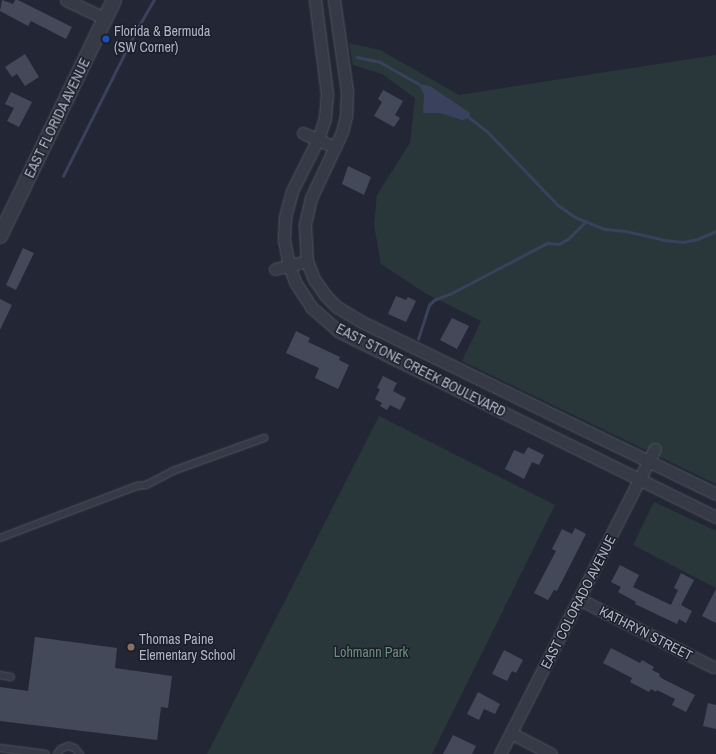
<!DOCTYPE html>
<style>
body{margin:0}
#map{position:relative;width:716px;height:754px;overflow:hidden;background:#232735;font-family:"Archivo Narrow",sans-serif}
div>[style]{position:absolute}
.green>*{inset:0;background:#29373b}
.water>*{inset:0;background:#3a415d}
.stream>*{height:2.5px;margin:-1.25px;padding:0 1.25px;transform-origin:1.25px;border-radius:1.25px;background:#3a415d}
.building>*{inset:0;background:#44495a}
.roads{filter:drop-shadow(0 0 1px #515461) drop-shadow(0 0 1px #515461)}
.service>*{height:5.5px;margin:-2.75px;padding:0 2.75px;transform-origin:2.75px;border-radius:2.75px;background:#363946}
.minor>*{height:11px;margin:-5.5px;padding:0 5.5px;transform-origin:5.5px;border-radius:5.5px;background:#363946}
.tertiary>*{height:14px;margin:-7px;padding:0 7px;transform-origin:7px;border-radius:7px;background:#363946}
.dots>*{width:11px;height:11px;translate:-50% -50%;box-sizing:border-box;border:2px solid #1b1f2b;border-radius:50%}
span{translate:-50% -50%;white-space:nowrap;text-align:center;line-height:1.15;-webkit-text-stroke:3px #1b1f2b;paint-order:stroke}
.poi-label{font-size:14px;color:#b1b4c3}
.left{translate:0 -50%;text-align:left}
.street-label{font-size:14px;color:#b1b4c3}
.park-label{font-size:14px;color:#6b907b}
</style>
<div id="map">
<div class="green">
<div style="clip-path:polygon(349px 43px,380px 50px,459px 95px,716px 55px,716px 484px,462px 361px,481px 321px,425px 293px,381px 264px,374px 225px,377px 195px,410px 143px,415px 98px,382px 74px,353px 65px)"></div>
<div style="clip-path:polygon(379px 416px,555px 505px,432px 754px,207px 754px)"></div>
<div style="clip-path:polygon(654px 502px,716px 531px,716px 588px,633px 545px)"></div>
</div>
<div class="water">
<div style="clip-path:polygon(419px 84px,430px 86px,470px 113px,470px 118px,462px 120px,440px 113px,423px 113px,424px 95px)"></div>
</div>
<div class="stream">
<div style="left:357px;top:57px;width:24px;rotate:12deg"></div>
<div style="left:380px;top:62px;width:45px;rotate:29.4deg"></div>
<div style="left:470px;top:118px;width:23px;rotate:38deg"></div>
<div style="left:488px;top:132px;width:101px;rotate:46.2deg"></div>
<div style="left:558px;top:205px;width:21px;rotate:35deg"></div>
<div style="left:575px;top:217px;width:31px;rotate:22deg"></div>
<div style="left:604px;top:229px;width:22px;rotate:5deg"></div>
<div style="left:626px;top:231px;width:39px;rotate:13deg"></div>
<div style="left:664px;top:240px;width:19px;rotate:6deg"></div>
<div style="left:683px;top:242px;width:15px;rotate:-11deg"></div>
<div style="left:698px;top:239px;width:20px;rotate:-24deg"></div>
<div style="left:63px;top:176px;width:165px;rotate:-63.3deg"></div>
<div style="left:137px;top:29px;width:34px;rotate:-60deg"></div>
<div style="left:418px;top:339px;width:36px;rotate:-72deg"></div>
<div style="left:429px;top:305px;width:7px;rotate:-45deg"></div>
<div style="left:434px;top:300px;width:17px;rotate:-21deg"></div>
<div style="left:450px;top:294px;width:110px;rotate:-27.7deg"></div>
<div style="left:547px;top:243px;width:12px;rotate:5deg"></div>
<div style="left:559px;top:244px;width:10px;rotate:-29deg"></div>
<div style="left:568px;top:239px;width:24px;rotate:-45deg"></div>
</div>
<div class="building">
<div style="clip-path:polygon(2px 0,13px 4px,15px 0,18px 0,72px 27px,66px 39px,31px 21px,28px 26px,0 11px)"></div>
<div style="clip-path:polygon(25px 54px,39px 77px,25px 86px,17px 74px,12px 77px,5px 67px)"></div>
<div style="clip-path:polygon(383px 90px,403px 101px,395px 115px,400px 118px,394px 127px,374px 116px,382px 102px,378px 99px)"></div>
<div style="clip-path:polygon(11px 92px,32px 102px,19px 127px,7px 121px,14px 108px,5px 104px)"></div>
<div style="clip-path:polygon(348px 166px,371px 177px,364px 195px,342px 184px)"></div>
<div style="clip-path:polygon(23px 248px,34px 253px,16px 290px,6px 285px)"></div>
<div style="clip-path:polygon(396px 296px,406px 300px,408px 297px,416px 301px,406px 322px,388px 314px)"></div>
<div style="clip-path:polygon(0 299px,12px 305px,0 330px)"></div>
<div style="clip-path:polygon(452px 318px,469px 326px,457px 349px,440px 340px)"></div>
<div style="clip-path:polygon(296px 331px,310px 338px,308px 342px,340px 357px,339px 360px,349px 365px,338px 389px,315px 378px,319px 368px,286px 353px)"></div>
<div style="clip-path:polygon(383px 376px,397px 383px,393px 391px,406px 398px,400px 410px,390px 405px,387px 410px,380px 406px,382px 403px,375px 399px,380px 389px,377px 388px)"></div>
<div style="clip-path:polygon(528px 447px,544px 455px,539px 465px,532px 462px,524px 479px,505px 469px,514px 450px,524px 454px)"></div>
<div style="clip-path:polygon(575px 528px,586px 534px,557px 591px,554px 590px,548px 600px,534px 593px,556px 551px,552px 549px,562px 529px,572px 534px)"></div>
<div style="clip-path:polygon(620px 565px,639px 575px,633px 587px,671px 605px,678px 590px,674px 588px,681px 573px,694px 580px,681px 605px,692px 611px,686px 623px,679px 619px,677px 624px,635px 604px,636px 602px,618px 592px,621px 587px,611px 582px)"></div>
<div style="clip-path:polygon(716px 589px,716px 623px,702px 616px)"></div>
<div style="clip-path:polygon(35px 637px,117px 648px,115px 668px,172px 676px,168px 708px,161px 707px,157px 740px,0 721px,0 687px,28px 691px)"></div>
<div style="clip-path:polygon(611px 648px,640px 663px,642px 660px,654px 667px,652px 670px,660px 674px,659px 676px,663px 679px,695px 695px,686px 712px,672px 705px,675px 699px,657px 690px,656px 692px,651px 689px,649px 692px,630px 682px,632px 678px,603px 663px)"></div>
<div style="clip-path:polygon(504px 650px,523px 660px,516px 673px,512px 671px,507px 681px,492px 674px)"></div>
<div style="clip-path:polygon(478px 692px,500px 704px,495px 714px,484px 709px,479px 720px,467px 714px)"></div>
<div style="clip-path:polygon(708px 703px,716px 705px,716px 729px,703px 726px)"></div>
<div style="clip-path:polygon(453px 735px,476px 746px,472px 754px,443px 754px)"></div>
</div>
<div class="roads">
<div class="service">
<div style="left:0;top:538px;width:147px;rotate:-20.8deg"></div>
<div style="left:137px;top:486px;width:9px;rotate:-6deg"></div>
<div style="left:146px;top:485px;width:30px;rotate:-27deg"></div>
<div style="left:173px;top:471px;width:97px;rotate:-19.9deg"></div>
<div style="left:0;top:675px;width:11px;rotate:10deg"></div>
<div style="left:0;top:748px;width:46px;rotate:7.4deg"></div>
<div style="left:57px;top:754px;width:6px;rotate:-51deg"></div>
<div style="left:61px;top:749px;width:8px;rotate:-23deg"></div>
<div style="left:68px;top:746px;width:7px;rotate:16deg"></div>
<div style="left:75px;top:748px;width:8px;rotate:50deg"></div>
</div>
<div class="minor">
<div style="left:66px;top:0;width:42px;rotate:25.3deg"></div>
<div style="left:315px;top:0;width:95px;rotate:82.7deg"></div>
<div style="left:327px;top:94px;width:24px;rotate:95deg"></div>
<div style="left:325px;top:118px;width:22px;rotate:108deg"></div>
<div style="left:318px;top:139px;width:58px;rotate:116.6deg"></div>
<div style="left:292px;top:191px;width:28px;rotate:105deg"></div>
<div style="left:285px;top:218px;width:22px;rotate:93deg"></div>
<div style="left:284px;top:240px;width:26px;rotate:79deg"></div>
<div style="left:289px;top:266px;width:17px;rotate:69deg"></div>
<div style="left:295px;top:282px;width:31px;rotate:57deg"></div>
<div style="left:312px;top:308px;width:35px;rotate:41deg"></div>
<div style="left:338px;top:331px;width:18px;rotate:27deg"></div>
<div style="left:354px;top:339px;width:403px;rotate:26.2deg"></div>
<div style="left:334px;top:0;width:92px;rotate:81.9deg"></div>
<div style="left:347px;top:91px;width:25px;rotate:92deg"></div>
<div style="left:346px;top:116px;width:16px;rotate:104deg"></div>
<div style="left:342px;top:132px;width:73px;rotate:115.2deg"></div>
<div style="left:311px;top:198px;width:28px;rotate:103deg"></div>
<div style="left:305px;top:225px;width:36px;rotate:87deg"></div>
<div style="left:307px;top:261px;width:19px;rotate:69deg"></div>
<div style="left:314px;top:279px;width:19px;rotate:55deg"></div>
<div style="left:325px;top:295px;width:17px;rotate:45deg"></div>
<div style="left:337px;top:307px;width:27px;rotate:31deg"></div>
<div style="left:360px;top:321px;width:396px;rotate:25.9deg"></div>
<div style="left:303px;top:133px;width:35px;rotate:24deg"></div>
<div style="left:275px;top:269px;width:33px;rotate:-14deg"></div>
<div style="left:579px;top:599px;width:150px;rotate:26.9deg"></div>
<div style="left:511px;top:733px;width:45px;rotate:27.7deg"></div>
<div style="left:500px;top:754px;width:342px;rotate:-63.1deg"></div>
</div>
<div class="tertiary">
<div style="left:0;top:236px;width:262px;rotate:-64.2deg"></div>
</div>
</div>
<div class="dots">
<div style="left:106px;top:39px;background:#1a4fb4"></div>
<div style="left:131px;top:647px;background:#8d6e63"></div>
</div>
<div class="poi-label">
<span class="left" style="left:114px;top:39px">Florida &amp; Bermuda<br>(SW Corner)</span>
<span class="left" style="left:139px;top:647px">Thomas Paine<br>Elementary School</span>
</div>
<div class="street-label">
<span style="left:57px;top:118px;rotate:-64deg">EAST FLORIDA AVENUE</span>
<span style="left:421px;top:370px;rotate:27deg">EAST STONE CREEK BOULEVARD</span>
<span style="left:578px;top:602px;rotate:-63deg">EAST COLORADO AVENUE</span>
<span style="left:646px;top:633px;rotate:27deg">KATHRYN STREET</span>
</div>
<div class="park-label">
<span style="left:371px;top:652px">Lohmann Park</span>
</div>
</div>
